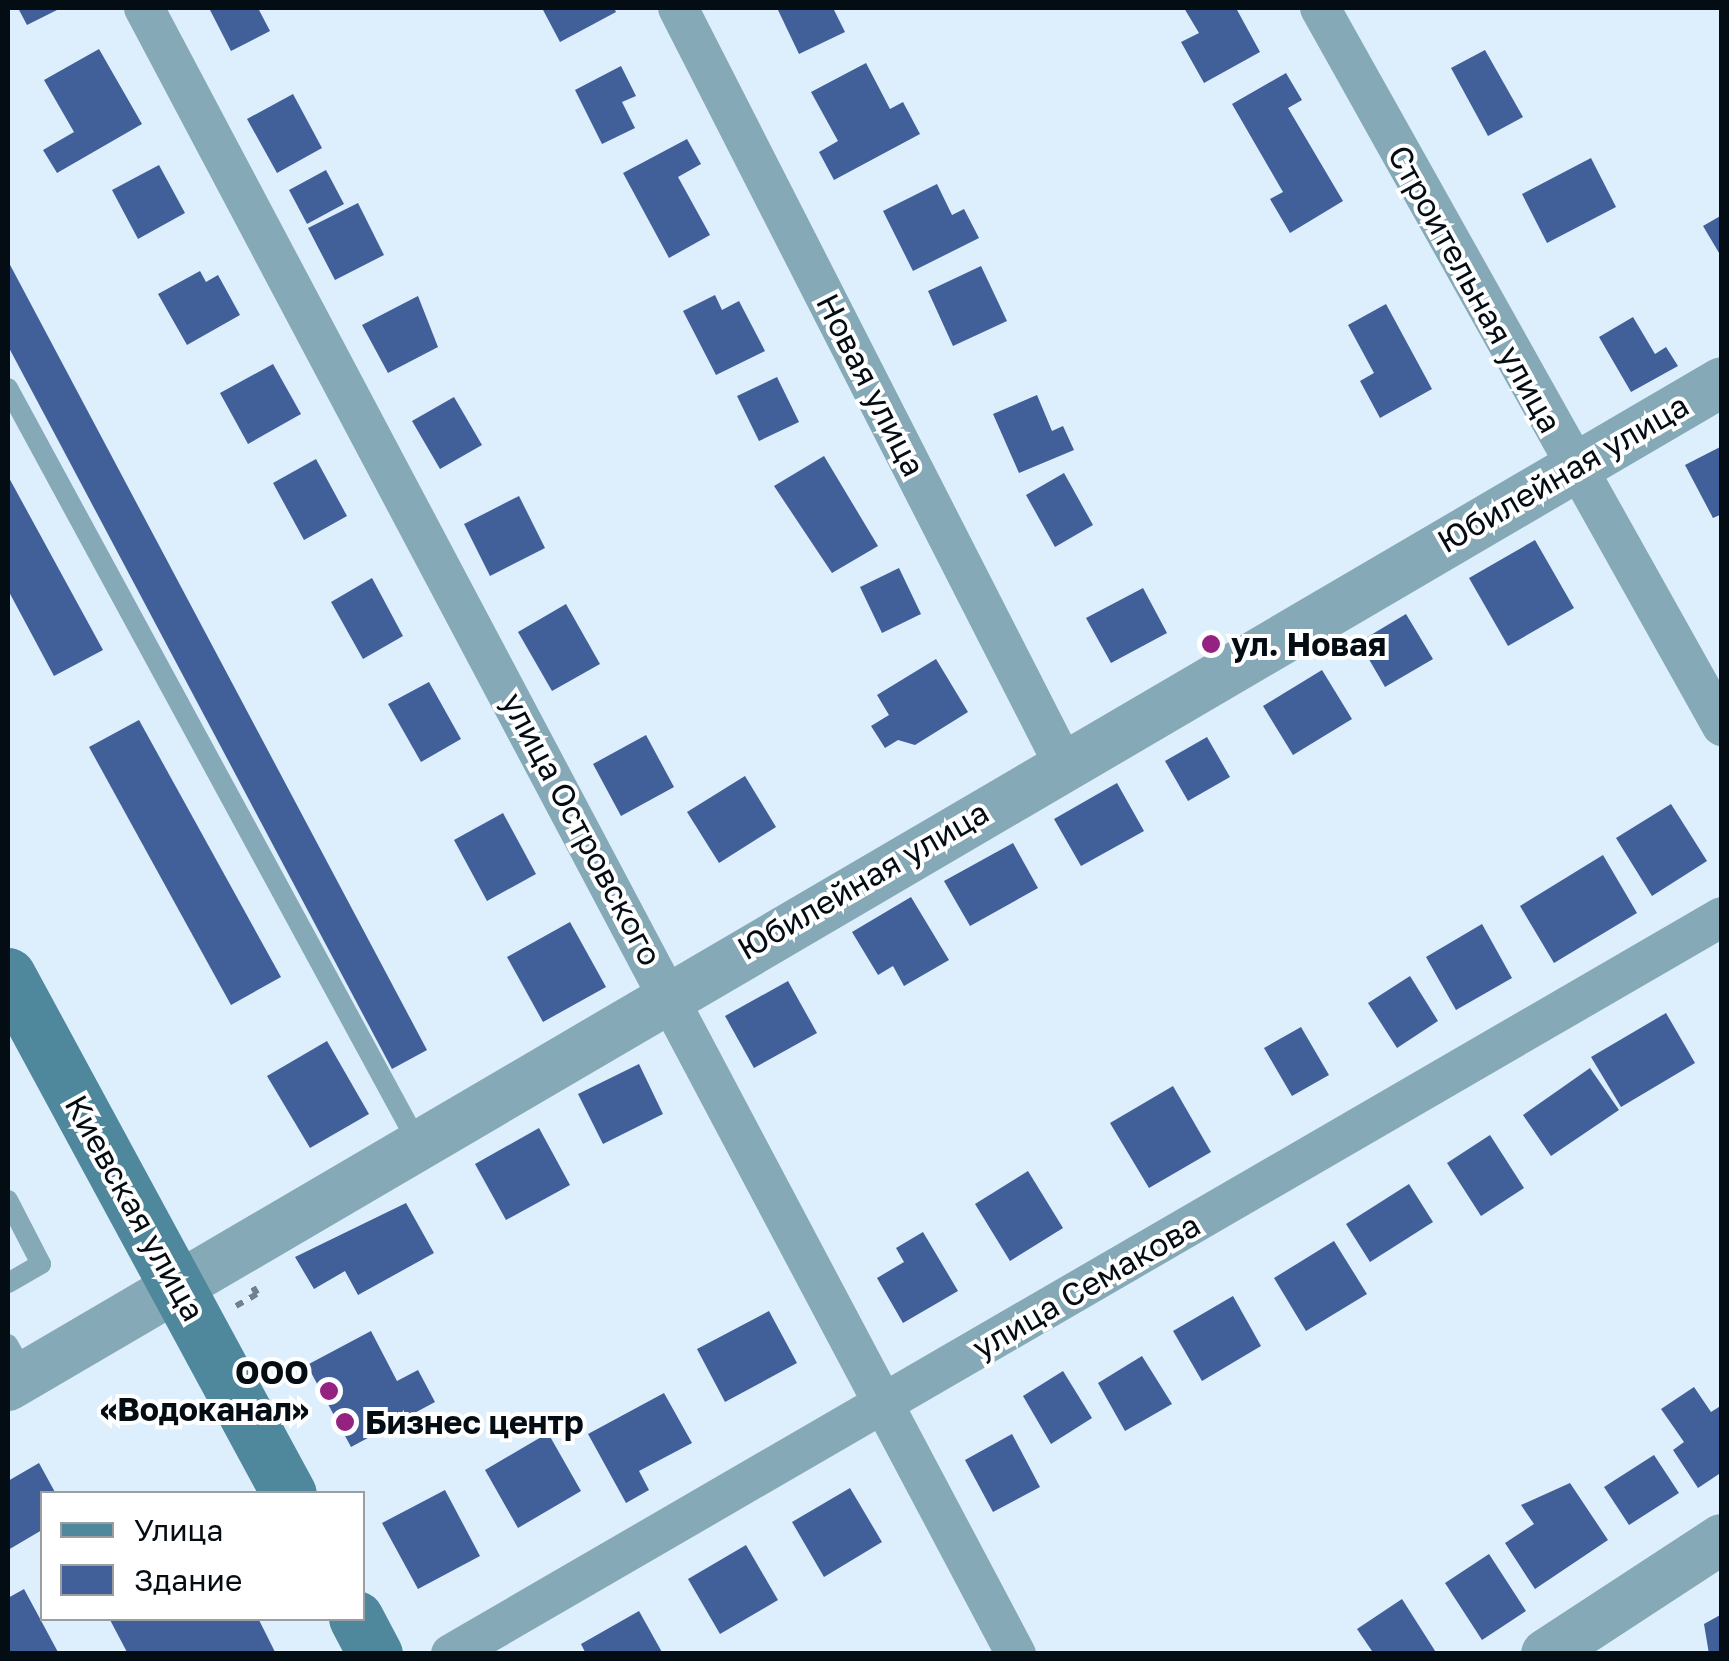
<!DOCTYPE html>
<meta charset="utf-8">
<style>
body{margin:0}
#map{position:relative;width:1729px;height:1661px;overflow:hidden;background:#ddeefc;font-family:"Golos Text",sans-serif}
div>[style]{position:absolute}
.building>*{inset:0;background:#41609a}
.path>*{height:6px;margin-top:-3px;transform-origin:0;background:repeating-linear-gradient(90deg,#73808b 0 8px,transparent 0 16px)}
.service>*{height:20px;margin:-10px;padding:0 10px;transform-origin:10px;border-radius:10px;background:#85a9b7}
.minor>*{height:40px;margin:-20px;padding:0 20px;transform-origin:20px;border-radius:20px;background:#85a9b7}
.tertiary>*{height:50px;margin:-25px;padding:0 25px;transform-origin:25px;border-radius:25px;background:#85a9b7}
.secondary>*{height:55px;margin:-27.5px;padding:0 27.5px;transform-origin:27.5px;border-radius:27.5px;background:#4f889d}
.dots>*{width:28px;height:28px;translate:-50% -50%;box-sizing:border-box;border:5px solid #fff;border-radius:50%}
span{translate:-50% -50%;white-space:nowrap;text-align:center;line-height:1.15;-webkit-text-stroke:8px #fff;paint-order:stroke}
.street-label{font-size:32px;color:#040c14}
.poi-label{font-size:32px;color:#040c14;font-weight:700}
.left{translate:0 -50%;text-align:left}
.right{translate:-100% -50%;text-align:right}
.frame{position:absolute;inset:0;border:10px solid #040c14;pointer-events:none}
.legend{position:absolute;left:40px;top:1491px;width:325px;height:130px;box-sizing:border-box;background:#fff;border:2px solid #9b9ea1;margin:0;padding:12px 18px;list-style:none;font-size:30px;color:#040c14}
.legend li{display:flex;align-items:center;gap:20px;height:50px}
.legend b{width:50px;border:2px solid #9b9ea1}
</style>
<div id="map">
<div class="building">
<div style="clip-path:polygon(18px 8px,61px 8px,27px 25px)"></div>
<div style="clip-path:polygon(258px 8px,270px 31px,231px 51px,210px 10px)"></div>
<div style="clip-path:polygon(542px 8px,614px 8px,616px 12px,560px 42px)"></div>
<div style="clip-path:polygon(833px 8px,845px 32px,799px 54px,778px 10px)"></div>
<div style="clip-path:polygon(1184px 8px,1236px 8px,1260px 52px,1204px 83px,1181px 42px,1199px 33px)"></div>
<div style="clip-path:polygon(99px 49px,142px 124px,57px 173px,43px 150px,74px 132px,44px 80px)"></div>
<div style="clip-path:polygon(1485px 50px,1523px 117px,1488px 136px,1451px 68px)"></div>
<div style="clip-path:polygon(866px 63px,890px 109px,903px 102px,920px 134px,834px 180px,819px 152px,838px 141px,811px 92px)"></div>
<div style="clip-path:polygon(621px 66px,636px 96px,622px 102px,635px 128px,602px 144px,575px 90px)"></div>
<div style="clip-path:polygon(1286px 73px,1302px 100px,1288px 108px,1343px 201px,1290px 233px,1270px 199px,1283px 192px,1232px 104px)"></div>
<div style="clip-path:polygon(293px 94px,322px 148px,277px 173px,247px 119px)"></div>
<div style="clip-path:polygon(687px 139px,701px 164px,678px 177px,710px 235px,669px 258px,623px 173px)"></div>
<div style="clip-path:polygon(1591px 158px,1616px 207px,1547px 243px,1522px 194px)"></div>
<div style="clip-path:polygon(159px 165px,185px 213px,138px 239px,112px 190px)"></div>
<div style="clip-path:polygon(326px 170px,344px 204px,307px 224px,289px 190px)"></div>
<div style="clip-path:polygon(937px 184px,952px 215px,964px 209px,979px 238px,913px 271px,883px 211px)"></div>
<div style="clip-path:polygon(358px 203px,384px 255px,335px 280px,308px 228px)"></div>
<div style="clip-path:polygon(1722px 215px,1722px 258px,1703px 226px)"></div>
<div style="clip-path:polygon(8px 261px,427px 1050px,392px 1069px,8px 346px)"></div>
<div style="clip-path:polygon(981px 266px,1007px 321px,953px 346px,928px 291px)"></div>
<div style="clip-path:polygon(200px 271px,206px 282px,218px 275px,240px 315px,187px 345px,158px 294px)"></div>
<div style="clip-path:polygon(715px 295px,722px 310px,739px 301px,765px 351px,716px 375px,683px 311px)"></div>
<div style="clip-path:polygon(418px 296px,438px 347px,388px 373px,362px 325px)"></div>
<div style="clip-path:polygon(1386px 304px,1432px 389px,1380px 418px,1360px 381px,1374px 373px,1348px 325px)"></div>
<div style="clip-path:polygon(1633px 317px,1655px 354px,1666px 347px,1678px 366px,1631px 392px,1599px 337px)"></div>
<div style="clip-path:polygon(273px 364px,301px 414px,248px 444px,220px 393px)"></div>
<div style="clip-path:polygon(777px 377px,799px 422px,759px 441px,737px 396px)"></div>
<div style="clip-path:polygon(1037px 395px,1052px 431px,1063px 426px,1074px 450px,1019px 473px,993px 414px)"></div>
<div style="clip-path:polygon(454px 397px,482px 445px,440px 469px,412px 421px)"></div>
<div style="clip-path:polygon(1722px 446px,1722px 514px,1713px 518px,1685px 465px)"></div>
<div style="clip-path:polygon(824px 456px,878px 546px,832px 573px,774px 486px)"></div>
<div style="clip-path:polygon(316px 459px,347px 516px,304px 540px,273px 483px)"></div>
<div style="clip-path:polygon(1064px 473px,1093px 525px,1055px 547px,1026px 495px)"></div>
<div style="clip-path:polygon(8px 476px,103px 650px,54px 676px,8px 590px)"></div>
<div style="clip-path:polygon(519px 496px,545px 548px,490px 576px,464px 524px)"></div>
<div style="clip-path:polygon(1535px 540px,1574px 608px,1508px 646px,1469px 578px)"></div>
<div style="clip-path:polygon(899px 568px,921px 614px,882px 633px,860px 587px)"></div>
<div style="clip-path:polygon(372px 578px,403px 636px,363px 659px,331px 602px)"></div>
<div style="clip-path:polygon(1143px 588px,1167px 633px,1111px 663px,1086px 618px)"></div>
<div style="clip-path:polygon(566px 604px,600px 664px,552px 691px,518px 632px)"></div>
<div style="clip-path:polygon(1406px 614px,1433px 659px,1385px 687px,1359px 642px)"></div>
<div style="clip-path:polygon(936px 659px,968px 712px,915px 745px,898px 740px,885px 748px,871px 726px,889px 715px,877px 695px)"></div>
<div style="clip-path:polygon(1322px 670px,1352px 719px,1293px 755px,1263px 706px)"></div>
<div style="clip-path:polygon(429px 682px,461px 739px,421px 762px,388px 704px)"></div>
<div style="clip-path:polygon(139px 720px,281px 977px,231px 1005px,89px 747px)"></div>
<div style="clip-path:polygon(646px 735px,674px 787px,621px 816px,593px 764px)"></div>
<div style="clip-path:polygon(1207px 737px,1230px 777px,1188px 801px,1165px 761px)"></div>
<div style="clip-path:polygon(745px 776px,776px 827px,719px 863px,687px 812px)"></div>
<div style="clip-path:polygon(1117px 783px,1144px 831px,1081px 866px,1054px 819px)"></div>
<div style="clip-path:polygon(1671px 804px,1707px 861px,1652px 896px,1616px 838px)"></div>
<div style="clip-path:polygon(503px 813px,536px 874px,487px 901px,454px 840px)"></div>
<div style="clip-path:polygon(1013px 843px,1038px 888px,970px 926px,944px 881px)"></div>
<div style="clip-path:polygon(1603px 855px,1637px 913px,1554px 963px,1520px 906px)"></div>
<div style="clip-path:polygon(911px 897px,949px 960px,904px 986px,893px 966px,878px 975px,852px 932px)"></div>
<div style="clip-path:polygon(570px 922px,606px 987px,543px 1022px,507px 957px)"></div>
<div style="clip-path:polygon(1482px 924px,1512px 978px,1456px 1010px,1426px 957px)"></div>
<div style="clip-path:polygon(1410px 976px,1438px 1021px,1397px 1048px,1368px 1003px)"></div>
<div style="clip-path:polygon(788px 981px,817px 1033px,754px 1068px,725px 1016px)"></div>
<div style="clip-path:polygon(1666px 1013px,1695px 1063px,1621px 1107px,1591px 1057px)"></div>
<div style="clip-path:polygon(1301px 1027px,1329px 1075px,1292px 1096px,1264px 1048px)"></div>
<div style="clip-path:polygon(327px 1041px,369px 1114px,310px 1148px,267px 1076px)"></div>
<div style="clip-path:polygon(639px 1064px,663px 1114px,603px 1144px,578px 1094px)"></div>
<div style="clip-path:polygon(1590px 1068px,1619px 1110px,1551px 1156px,1523px 1115px)"></div>
<div style="clip-path:polygon(1173px 1086px,1211px 1152px,1149px 1188px,1110px 1123px)"></div>
<div style="clip-path:polygon(539px 1128px,570px 1185px,506px 1220px,475px 1164px)"></div>
<div style="clip-path:polygon(1490px 1135px,1524px 1188px,1481px 1216px,1447px 1163px)"></div>
<div style="clip-path:polygon(1028px 1171px,1063px 1228px,1010px 1261px,975px 1204px)"></div>
<div style="clip-path:polygon(1409px 1184px,1433px 1222px,1370px 1262px,1346px 1224px)"></div>
<div style="clip-path:polygon(406px 1203px,434px 1253px,358px 1295px,345px 1271px,314px 1289px,295px 1257px)"></div>
<div style="clip-path:polygon(923px 1232px,958px 1291px,903px 1323px,877px 1278px,904px 1262px,896px 1248px)"></div>
<div style="clip-path:polygon(1334px 1241px,1367px 1294px,1306px 1331px,1274px 1278px)"></div>
<div style="clip-path:polygon(1233px 1296px,1261px 1346px,1202px 1381px,1173px 1331px)"></div>
<div style="clip-path:polygon(769px 1311px,797px 1363px,725px 1402px,697px 1349px)"></div>
<div style="clip-path:polygon(371px 1331px,397px 1381px,418px 1370px,435px 1402px,351px 1447px,307px 1365px)"></div>
<div style="clip-path:polygon(1142px 1356px,1172px 1404px,1125px 1431px,1098px 1383px)"></div>
<div style="clip-path:polygon(1063px 1371px,1092px 1418px,1051px 1444px,1023px 1396px)"></div>
<div style="clip-path:polygon(1694px 1387px,1711px 1412px,1722px 1405px,1722px 1472px,1698px 1488px,1673px 1450px,1684px 1442px,1661px 1409px)"></div>
<div style="clip-path:polygon(664px 1393px,692px 1443px,639px 1471px,649px 1490px,626px 1503px,588px 1434px)"></div>
<div style="clip-path:polygon(548px 1433px,581px 1491px,518px 1528px,485px 1470px)"></div>
<div style="clip-path:polygon(1012px 1434px,1040px 1487px,993px 1512px,965px 1460px)"></div>
<div style="clip-path:polygon(1654px 1455px,1679px 1493px,1629px 1525px,1604px 1487px)"></div>
<div style="clip-path:polygon(39px 1463px,56px 1494px,42px 1494px,42px 1530px,8px 1550px,8px 1481px)"></div>
<div style="clip-path:polygon(1570px 1483px,1608px 1540px,1535px 1589px,1505px 1543px,1534px 1524px,1521px 1505px)"></div>
<div style="clip-path:polygon(850px 1488px,882px 1542px,824px 1577px,792px 1522px)"></div>
<div style="clip-path:polygon(445px 1490px,480px 1556px,418px 1589px,382px 1523px)"></div>
<div style="clip-path:polygon(746px 1545px,778px 1600px,720px 1634px,688px 1579px)"></div>
<div style="clip-path:polygon(1489px 1554px,1526px 1611px,1482px 1640px,1445px 1583px)"></div>
<div style="clip-path:polygon(24px 1589px,59px 1654px,8px 1654px,8px 1598px)"></div>
<div style="clip-path:polygon(1402px 1599px,1437px 1654px,1374px 1654px,1357px 1629px)"></div>
<div style="clip-path:polygon(639px 1611px,663px 1654px,586px 1654px,581px 1644px)"></div>
<div style="clip-path:polygon(1722px 1614px,1722px 1654px,1709px 1654px,1704px 1624px)"></div>
<div style="clip-path:polygon(109px 1618px,258px 1618px,276px 1654px,128px 1654px)"></div>
</div>
<div class="path">
<div style="left:236px;top:1306px;width:24px;rotate:-30deg"></div>
<div style="left:257px;top:1294px;width:8px;rotate:-120deg"></div>
</div>
<div class="service">
<div style="left:8px;top:388px;width:859px;rotate:61.5deg"></div>
<div style="left:8px;top:1200px;width:72px;rotate:62.7deg"></div>
<div style="left:41px;top:1264px;width:38px;rotate:150deg"></div>
<div style="left:8px;top:1344px;width:35px;rotate:61deg"></div>
</div>
<div class="minor">
<div style="left:144px;top:8px;width:1863px;rotate:62.09deg"></div>
<div style="left:678px;top:8px;width:847px;rotate:62.98deg"></div>
<div style="left:1320px;top:8px;width:823px;rotate:60.76deg"></div>
<div style="left:451px;top:1654px;width:1469px;rotate:-30.11deg"></div>
</div>
<div class="tertiary">
<div style="left:8px;top:1386px;width:1986px;rotate:-30.36deg"></div>
<div style="left:1546px;top:1654px;width:210px;rotate:-33.2deg"></div>
</div>
<div class="secondary">
<div style="left:8px;top:975px;width:590px;rotate:61.57deg"></div>
<div style="left:356px;top:1618px;width:41px;rotate:62.2deg"></div>
</div>
<div class="dots">
<div style="left:1211px;top:644px;background:#952280"></div>
<div style="left:329px;top:1391px;background:#952280"></div>
<div style="left:345px;top:1422px;background:#952280"></div>
</div>
<div class="street-label">
<span style="left:1475px;top:289px;rotate:61deg">Строительная улица</span>
<span style="left:871px;top:385px;rotate:63deg">Новая улица</span>
<span style="left:1563px;top:473px;rotate:-30deg">Юбилейная улица</span>
<span style="left:582px;top:829px;rotate:62deg">улица Островского</span>
<span style="left:863px;top:880px;rotate:-30deg">Юбилейная улица</span>
<span style="left:135px;top:1208px;rotate:61deg">Киевская улица</span>
<span style="left:1086px;top:1286px;rotate:-30deg">улица Семакова</span>
</div>
<div class="poi-label">
<span class="left" style="left:1231px;top:644px">ул. Новая</span>
<span class="right" style="left:309px;top:1391px">ООО<br>«Водоканал»</span>
<span class="left" style="left:365px;top:1422px">Бизнес центр</span>
</div>
<div class="frame"></div>
<ul class="legend">
<li><b style="height:12px;background:#4f889d"></b>Улица</li>
<li><b style="height:28px;background:#41609a"></b>Здание</li>
</ul>
</div>
